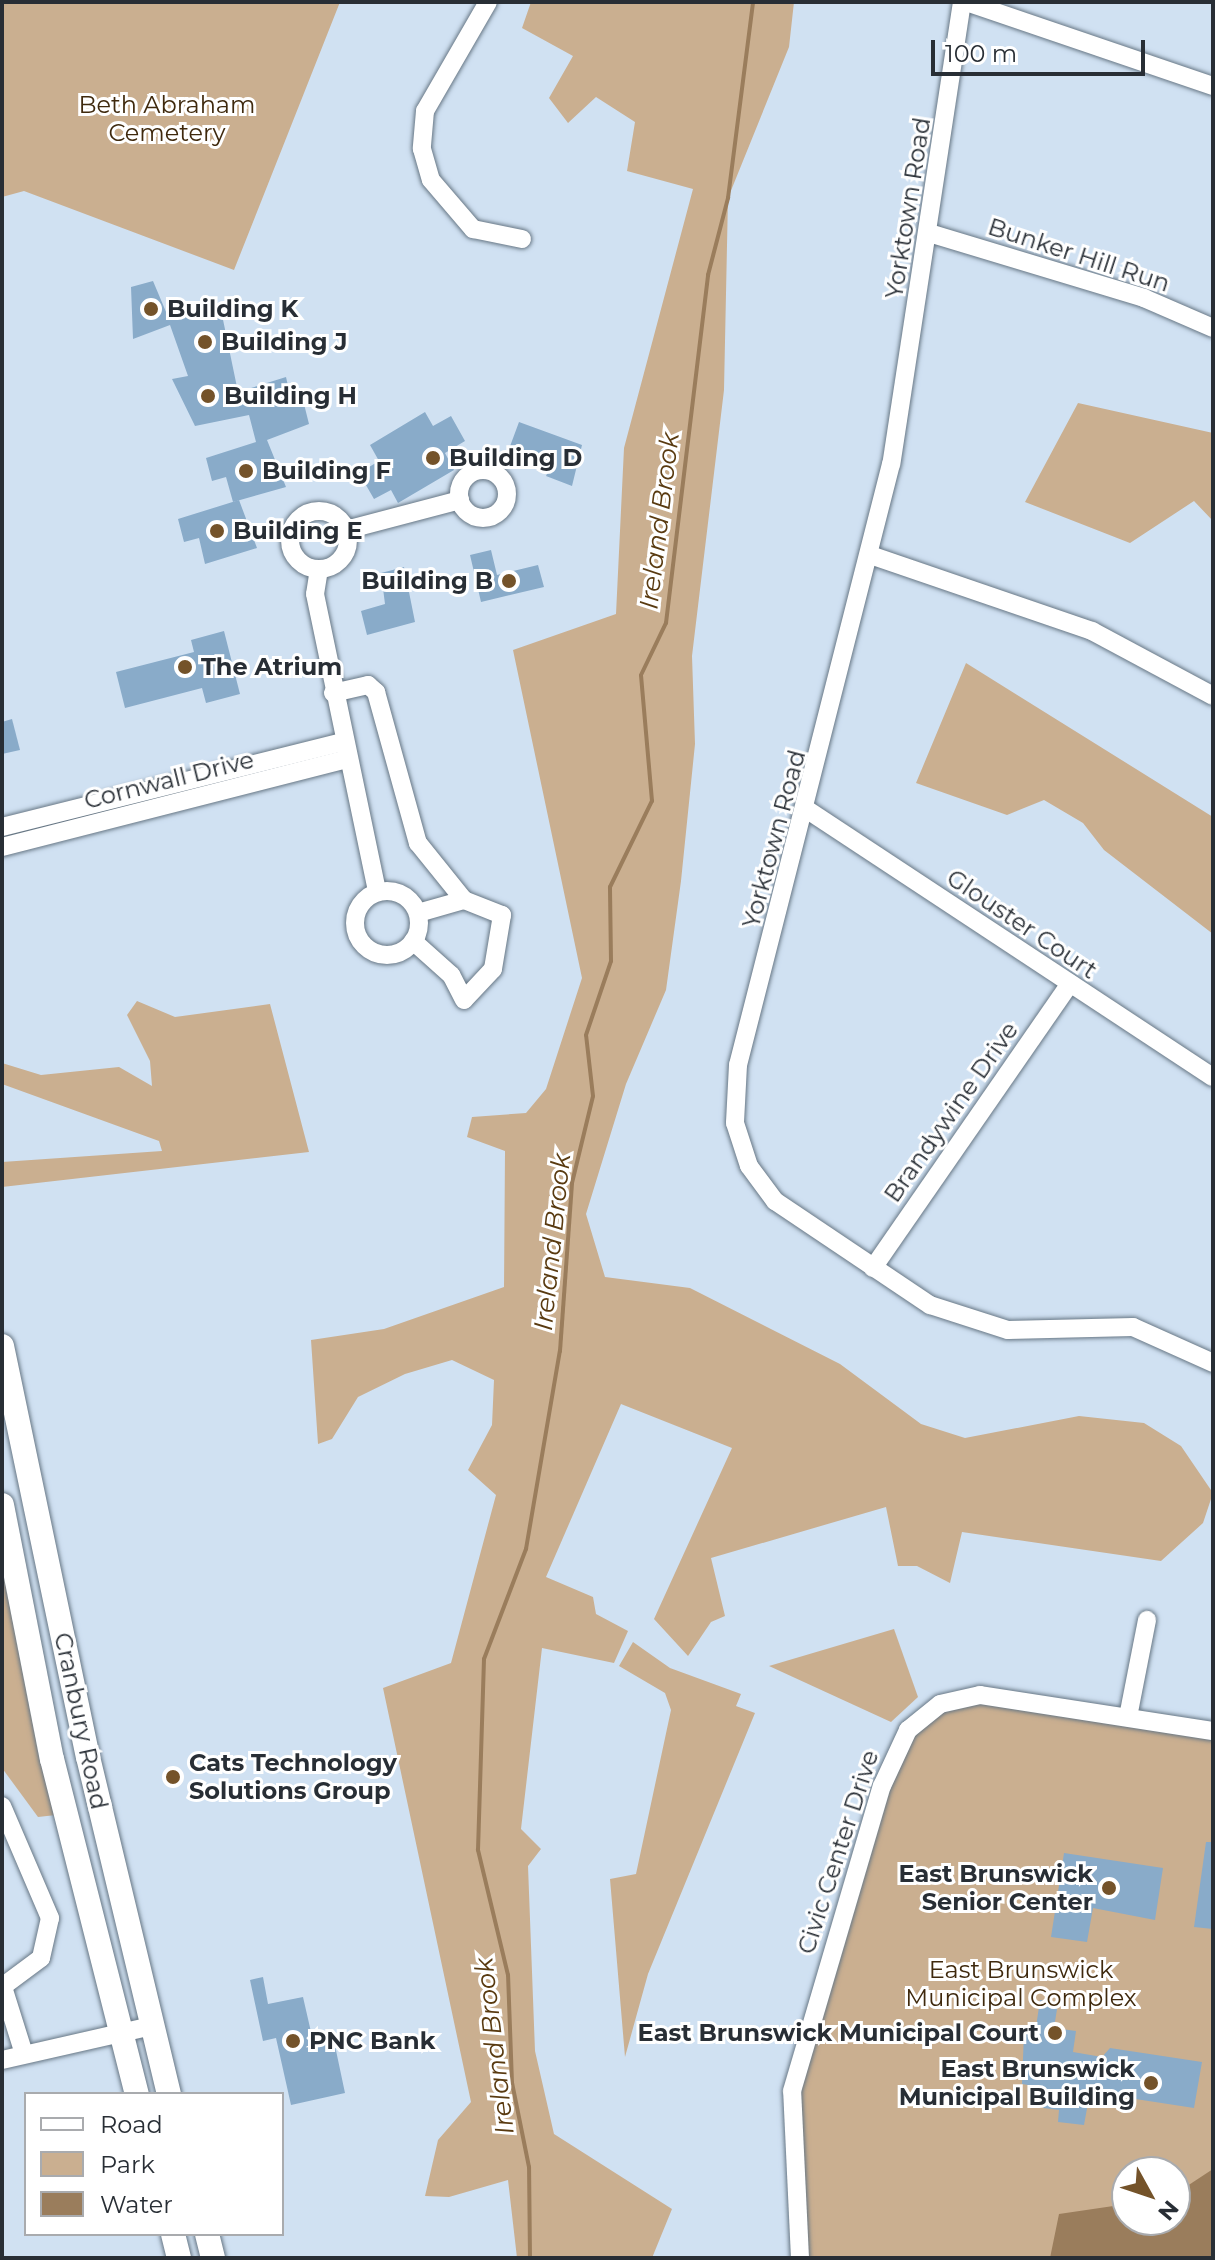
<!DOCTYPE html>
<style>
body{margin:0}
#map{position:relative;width:1215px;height:2260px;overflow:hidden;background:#d0e1f2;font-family:Montserrat,sans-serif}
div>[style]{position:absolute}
.green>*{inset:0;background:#caaf90}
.water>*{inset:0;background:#9a7d5c}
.stream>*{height:4px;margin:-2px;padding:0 2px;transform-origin:2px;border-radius:2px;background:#9a7d5c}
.building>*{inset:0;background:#89abc9}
.roads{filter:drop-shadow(0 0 2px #677785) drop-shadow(0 0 2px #677785)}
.minor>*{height:18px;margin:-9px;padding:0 9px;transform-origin:9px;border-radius:9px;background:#fff}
.minor>.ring{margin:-9px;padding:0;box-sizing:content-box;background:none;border:18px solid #fff;border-radius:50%}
.major>*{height:24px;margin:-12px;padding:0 12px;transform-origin:12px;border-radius:12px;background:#fff}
.dots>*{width:22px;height:22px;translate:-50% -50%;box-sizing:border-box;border:4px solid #fff;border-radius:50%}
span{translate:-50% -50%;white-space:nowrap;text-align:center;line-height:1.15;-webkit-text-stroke:6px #fff;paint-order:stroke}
.park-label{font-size:24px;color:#3f290d}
.street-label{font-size:24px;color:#282e35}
.poi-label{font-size:24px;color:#282e35;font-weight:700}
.left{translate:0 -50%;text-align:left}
.right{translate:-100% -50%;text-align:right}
.water-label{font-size:26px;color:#593a10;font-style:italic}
.frame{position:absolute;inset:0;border:4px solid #282e35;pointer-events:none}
.legend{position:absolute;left:24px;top:2092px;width:260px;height:144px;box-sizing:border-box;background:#fff;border:2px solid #a9abae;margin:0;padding:10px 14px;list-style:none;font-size:24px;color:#282e35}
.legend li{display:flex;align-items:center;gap:16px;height:40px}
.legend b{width:40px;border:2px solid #a9abae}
.north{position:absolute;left:1111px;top:2156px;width:80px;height:80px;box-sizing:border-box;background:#fff;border:2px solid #a9abae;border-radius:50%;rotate:130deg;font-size:22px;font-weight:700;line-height:32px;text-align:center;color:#282e35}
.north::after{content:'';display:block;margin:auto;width:28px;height:36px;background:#74532a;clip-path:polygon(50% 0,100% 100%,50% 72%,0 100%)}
.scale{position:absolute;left:931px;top:40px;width:214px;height:36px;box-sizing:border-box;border:4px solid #282e35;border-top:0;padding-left:10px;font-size:24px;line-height:28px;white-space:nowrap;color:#282e35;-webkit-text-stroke:6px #fff;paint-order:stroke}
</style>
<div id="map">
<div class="green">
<div style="clip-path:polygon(2px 2px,340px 2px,234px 270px,24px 191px,2px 197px)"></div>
<div style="clip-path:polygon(531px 2px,794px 2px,789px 47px,728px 198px,724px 390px,692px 656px,695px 744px,681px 881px,666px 990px,626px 1084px,586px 1214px,605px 1277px,690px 1288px,840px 1364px,921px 1424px,965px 1438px,1079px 1416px,1144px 1423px,1181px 1446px,1213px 1493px,1203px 1523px,1161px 1561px,962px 1532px,950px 1583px,917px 1566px,898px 1566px,886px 1507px,711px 1558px,725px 1616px,711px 1622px,688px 1656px,654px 1619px,732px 1448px,621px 1404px,546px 1577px,593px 1597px,596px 1614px,628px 1631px,614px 1663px,542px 1648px,521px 1829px,541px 1849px,528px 1866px,535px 2051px,554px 2134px,672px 2209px,652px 2258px,517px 2258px,508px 2180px,449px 2197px,425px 2196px,438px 2140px,471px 2102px,383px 1688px,451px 1663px,496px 1495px,468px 1470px,492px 1425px,494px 1380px,452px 1360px,405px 1374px,358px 1397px,332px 1439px,318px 1444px,311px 1340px,384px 1329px,504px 1287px,505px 1151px,467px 1137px,472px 1117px,526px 1113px,546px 1089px,582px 978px,513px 650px,616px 614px,624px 448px,693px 189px,627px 171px,635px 122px,596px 97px,568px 123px,549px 98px,573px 56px,522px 28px)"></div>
<div style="clip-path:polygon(1078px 403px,1213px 433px,1213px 521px,1194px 501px,1130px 543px,1025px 502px)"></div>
<div style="clip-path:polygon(966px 663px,1213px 817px,1213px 934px,1104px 850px,1083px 823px,1044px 800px,1007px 815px,916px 783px)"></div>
<div style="clip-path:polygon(137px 1001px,175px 1017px,270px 1004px,309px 1152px,2px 1187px,2px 1162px,162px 1151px,159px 1141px,2px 1084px,2px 1063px,41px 1075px,119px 1067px,152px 1086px,150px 1061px,127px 1015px)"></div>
<div style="clip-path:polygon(2px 1544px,56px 1815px,38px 1817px,2px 1768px)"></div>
<div style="clip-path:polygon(894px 1629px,918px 1697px,891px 1722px,769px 1666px)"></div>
<div style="clip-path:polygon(633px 1642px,670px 1668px,741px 1694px,736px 1706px,755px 1713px,648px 1974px,625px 2057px,610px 1879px,636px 1874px,671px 1710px,665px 1693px,619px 1666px)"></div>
<div style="clip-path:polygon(evenodd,959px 1698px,1213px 1731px,1213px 2258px,800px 2258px,799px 2061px,896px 1751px,959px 1698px,1127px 2172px,1175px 2172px,1175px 2220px,1127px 2220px,1127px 2172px)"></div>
</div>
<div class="water">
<div style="clip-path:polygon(1213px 2169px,1213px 2258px,1050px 2258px,1059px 2214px,1127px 2204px,1127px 2220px,1175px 2220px,1175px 2194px)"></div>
</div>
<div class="stream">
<div style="left:530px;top:2258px;width:91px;rotate:-90.6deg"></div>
<div style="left:529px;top:2167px;width:86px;rotate:-101.4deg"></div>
<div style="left:512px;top:2083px;width:108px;rotate:-92.1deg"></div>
<div style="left:508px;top:1975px;width:129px;rotate:-103.5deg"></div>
<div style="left:478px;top:1850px;width:191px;rotate:-88.2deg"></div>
<div style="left:484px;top:1659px;width:118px;rotate:-69.1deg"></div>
<div style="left:526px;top:1549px;width:201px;rotate:-80.3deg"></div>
<div style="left:560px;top:1351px;width:168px;rotate:-85.9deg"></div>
<div style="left:572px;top:1183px;width:89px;rotate:-76.4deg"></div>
<div style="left:593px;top:1096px;width:61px;rotate:-96.5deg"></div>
<div style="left:586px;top:1035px;width:78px;rotate:-71.3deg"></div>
<div style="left:611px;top:961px;width:74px;rotate:-90.8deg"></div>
<div style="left:610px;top:887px;width:96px;rotate:-64deg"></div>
<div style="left:652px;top:801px;width:126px;rotate:-95deg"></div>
<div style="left:641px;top:675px;width:58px;rotate:-64.3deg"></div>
<div style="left:666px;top:623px;width:351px;rotate:-83.1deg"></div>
<div style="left:708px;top:275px;width:80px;rotate:-75.4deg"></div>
<div style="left:728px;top:198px;width:198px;rotate:-82.7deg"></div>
</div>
<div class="building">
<div style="clip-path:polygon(153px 281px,169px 319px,221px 310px,238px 392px,286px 377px,292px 403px,303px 400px,309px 424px,267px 440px,286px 487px,233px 502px,226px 477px,212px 481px,206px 458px,256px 442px,249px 415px,195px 426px,172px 379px,188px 376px,170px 325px,133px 339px,131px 287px)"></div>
<div style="clip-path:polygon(425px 412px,433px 426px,451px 416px,465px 441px,445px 453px,454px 470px,398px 503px,391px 490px,374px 499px,359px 473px,379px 461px,370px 445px)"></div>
<div style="clip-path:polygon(519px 422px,582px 445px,572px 486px,546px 476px,551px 465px,509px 449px)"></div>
<div style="clip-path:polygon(239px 500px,257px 548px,205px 564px,199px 538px,184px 542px,178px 519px)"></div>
<div style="clip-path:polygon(491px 550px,497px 575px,538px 565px,544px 587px,481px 602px,470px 555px)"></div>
<div style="clip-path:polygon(404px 567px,415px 622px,367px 635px,361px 611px,385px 604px,381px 573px)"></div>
<div style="clip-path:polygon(224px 631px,240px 694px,206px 703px,202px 688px,125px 708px,116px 672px,194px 652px,191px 640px)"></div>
<div style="clip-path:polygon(12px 719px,20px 750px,2px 754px,2px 722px)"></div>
<div style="clip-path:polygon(1206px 1842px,1213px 1842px,1213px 1929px,1194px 1927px)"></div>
<div style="clip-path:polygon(1064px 1853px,1163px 1868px,1155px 1920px,1093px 1908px,1087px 1942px,1051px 1937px)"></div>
<div style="clip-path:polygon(263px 1977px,268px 2004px,303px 1997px,314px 2045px,334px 2041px,345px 2093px,291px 2105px,276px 2038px,263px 2041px,250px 1980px)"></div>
<div style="clip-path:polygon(1040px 2000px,1058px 2003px,1054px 2028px,1076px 2031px,1073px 2052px,1102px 2057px,1110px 2048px,1202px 2062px,1194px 2108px,1090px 2092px,1084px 2125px,1058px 2122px,1059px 2110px,1043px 2108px,1046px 2088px,1022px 2084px,1024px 2032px,1035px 2034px)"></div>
</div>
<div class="roads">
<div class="minor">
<div style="left:488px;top:2px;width:126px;rotate:120deg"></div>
<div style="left:425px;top:111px;width:38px;rotate:95deg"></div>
<div style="left:422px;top:149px;width:32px;rotate:74deg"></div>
<div style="left:431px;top:180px;width:65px;rotate:49.4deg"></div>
<div style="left:473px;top:229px;width:50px;rotate:11.5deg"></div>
<div style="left:962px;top:2px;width:467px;rotate:98.7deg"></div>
<div style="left:891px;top:464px;width:620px;rotate:104.28deg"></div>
<div style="left:738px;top:1065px;width:58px;rotate:93deg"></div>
<div style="left:735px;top:1123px;width:45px;rotate:72deg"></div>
<div style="left:749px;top:1166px;width:44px;rotate:53.4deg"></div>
<div style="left:775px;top:1201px;width:187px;rotate:33.9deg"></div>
<div style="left:930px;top:1305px;width:82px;rotate:17.8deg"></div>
<div style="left:1008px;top:1330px;width:125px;rotate:-1.4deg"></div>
<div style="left:1133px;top:1327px;width:88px;rotate:24.2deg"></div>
<div style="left:966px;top:2px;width:261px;rotate:18.8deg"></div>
<div style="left:929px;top:233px;width:225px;rotate:16.8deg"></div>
<div style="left:1144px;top:298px;width:75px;rotate:23.5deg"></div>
<div class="ring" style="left:459px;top:470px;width:30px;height:30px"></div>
<div class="ring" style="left:290px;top:511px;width:40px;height:40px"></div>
<div style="left:346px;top:530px;width:118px;rotate:-14.7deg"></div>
<div style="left:870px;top:555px;width:235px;rotate:18.9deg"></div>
<div style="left:1092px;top:631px;width:137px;rotate:28.2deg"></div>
<div style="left:319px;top:569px;width:25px;rotate:99deg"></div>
<div style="left:315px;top:594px;width:304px;rotate:78.2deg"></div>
<div style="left:333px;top:693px;width:36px;rotate:-13deg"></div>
<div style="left:368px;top:685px;width:11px;rotate:41deg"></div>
<div style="left:376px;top:692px;width:157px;rotate:74.5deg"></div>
<div style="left:418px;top:843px;width:73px;rotate:51.1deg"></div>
<div style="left:464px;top:900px;width:41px;rotate:21.5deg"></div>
<div style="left:502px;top:915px;width:55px;rotate:99.5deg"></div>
<div style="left:493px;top:969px;width:42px;rotate:133.1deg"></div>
<div style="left:464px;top:1000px;width:28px;rotate:-117deg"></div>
<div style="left:451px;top:975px;width:51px;rotate:-138.2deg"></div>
<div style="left:806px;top:809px;width:487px;rotate:33.4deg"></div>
<div style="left:2px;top:827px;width:351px;rotate:-14deg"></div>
<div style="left:2px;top:847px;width:356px;rotate:-14.3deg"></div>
<div class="ring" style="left:355px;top:891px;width:46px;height:46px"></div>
<div style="left:418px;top:913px;width:48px;rotate:-15.8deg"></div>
<div style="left:873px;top:1268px;width:346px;rotate:-55.3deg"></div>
<div style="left:1128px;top:1717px;width:99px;rotate:-78.9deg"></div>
<div style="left:2px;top:1806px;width:122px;rotate:66.8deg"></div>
<div style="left:50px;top:1918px;width:41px;rotate:102.7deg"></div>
<div style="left:41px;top:1958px;width:49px;rotate:143.4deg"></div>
<div style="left:3px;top:1987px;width:70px;rotate:72.6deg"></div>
<div style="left:2px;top:2060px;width:154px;rotate:-12.8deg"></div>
<div style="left:800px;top:2258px;width:167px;rotate:-92.7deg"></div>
<div style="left:792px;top:2091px;width:318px;rotate:-73.6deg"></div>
<div style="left:882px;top:1786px;width:62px;rotate:-65.1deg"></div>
<div style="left:908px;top:1730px;width:41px;rotate:-39.1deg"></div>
<div style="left:940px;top:1704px;width:41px;rotate:-12.7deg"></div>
<div style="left:980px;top:1695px;width:236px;rotate:8.8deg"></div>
</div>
<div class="major">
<div style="left:2px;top:1346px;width:420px;rotate:78.2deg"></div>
<div style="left:88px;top:1757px;width:347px;rotate:76.5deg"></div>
<div style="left:2px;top:1505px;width:259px;rotate:78.9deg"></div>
<div style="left:52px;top:1759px;width:346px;rotate:75.8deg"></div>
<div style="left:173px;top:2234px;width:25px;rotate:76deg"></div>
<div style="left:207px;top:2234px;width:25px;rotate:76deg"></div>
</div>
</div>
<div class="dots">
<div style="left:151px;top:309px;background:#74532a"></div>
<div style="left:205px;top:342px;background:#74532a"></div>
<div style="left:208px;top:396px;background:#74532a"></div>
<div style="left:433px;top:458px;background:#74532a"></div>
<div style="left:246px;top:471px;background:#74532a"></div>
<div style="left:217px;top:531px;background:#74532a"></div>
<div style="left:509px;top:581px;background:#74532a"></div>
<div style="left:185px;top:667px;background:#74532a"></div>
<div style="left:173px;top:1777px;background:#74532a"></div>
<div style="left:1109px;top:1888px;background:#74532a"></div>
<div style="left:1055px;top:2033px;background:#74532a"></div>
<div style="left:293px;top:2041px;background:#74532a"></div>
<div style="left:1151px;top:2083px;background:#74532a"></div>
</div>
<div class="park-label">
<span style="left:167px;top:119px">Beth Abraham<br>Cemetery</span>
<span style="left:1021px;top:1984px">East Brunswick<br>Municipal Complex</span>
</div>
<div class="street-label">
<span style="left:908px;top:208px;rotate:-81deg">Yorktown Road</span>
<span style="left:1079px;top:255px;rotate:18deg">Bunker Hill Run</span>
<span style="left:169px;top:780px;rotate:-14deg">Cornwall Drive</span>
<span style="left:774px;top:839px;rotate:-75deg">Yorktown Road</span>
<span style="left:1022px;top:924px;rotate:34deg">Glouster Court</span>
<span style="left:951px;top:1112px;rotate:-55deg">Brandywine Drive</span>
<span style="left:81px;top:1721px;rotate:78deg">Cranbury Road</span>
<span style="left:838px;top:1852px;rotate:-72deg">Civic Center Drive</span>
</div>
<div class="poi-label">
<span class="left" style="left:167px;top:309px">Building K</span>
<span class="left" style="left:221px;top:342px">Building J</span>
<span class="left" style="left:224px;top:396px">Building H</span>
<span class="left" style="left:449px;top:458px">Building D</span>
<span class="left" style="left:262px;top:471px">Building F</span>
<span class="left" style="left:233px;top:531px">Building E</span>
<span class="right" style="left:493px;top:581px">Building B</span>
<span class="left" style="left:201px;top:667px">The Atrium</span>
<span class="left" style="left:189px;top:1777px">Cats Technology<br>Solutions Group</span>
<span class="right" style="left:1093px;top:1888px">East Brunswick<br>Senior Center</span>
<span class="right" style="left:1039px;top:2033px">East Brunswick Municipal Court</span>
<span class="left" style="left:309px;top:2041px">PNC Bank</span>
<span class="right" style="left:1135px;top:2083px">East Brunswick<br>Municipal Building</span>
</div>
<div class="water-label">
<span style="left:660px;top:521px;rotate:-83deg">Ireland Brook</span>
<span style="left:553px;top:1242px;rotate:-84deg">Ireland Brook</span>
<span style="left:495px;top:2046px;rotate:-97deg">Ireland Brook</span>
</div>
<div class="frame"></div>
<ul class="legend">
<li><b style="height:10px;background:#fff"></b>Road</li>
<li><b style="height:22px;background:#caaf90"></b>Park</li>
<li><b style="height:22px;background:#9a7d5c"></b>Water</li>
</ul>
<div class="north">N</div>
<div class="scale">100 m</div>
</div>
